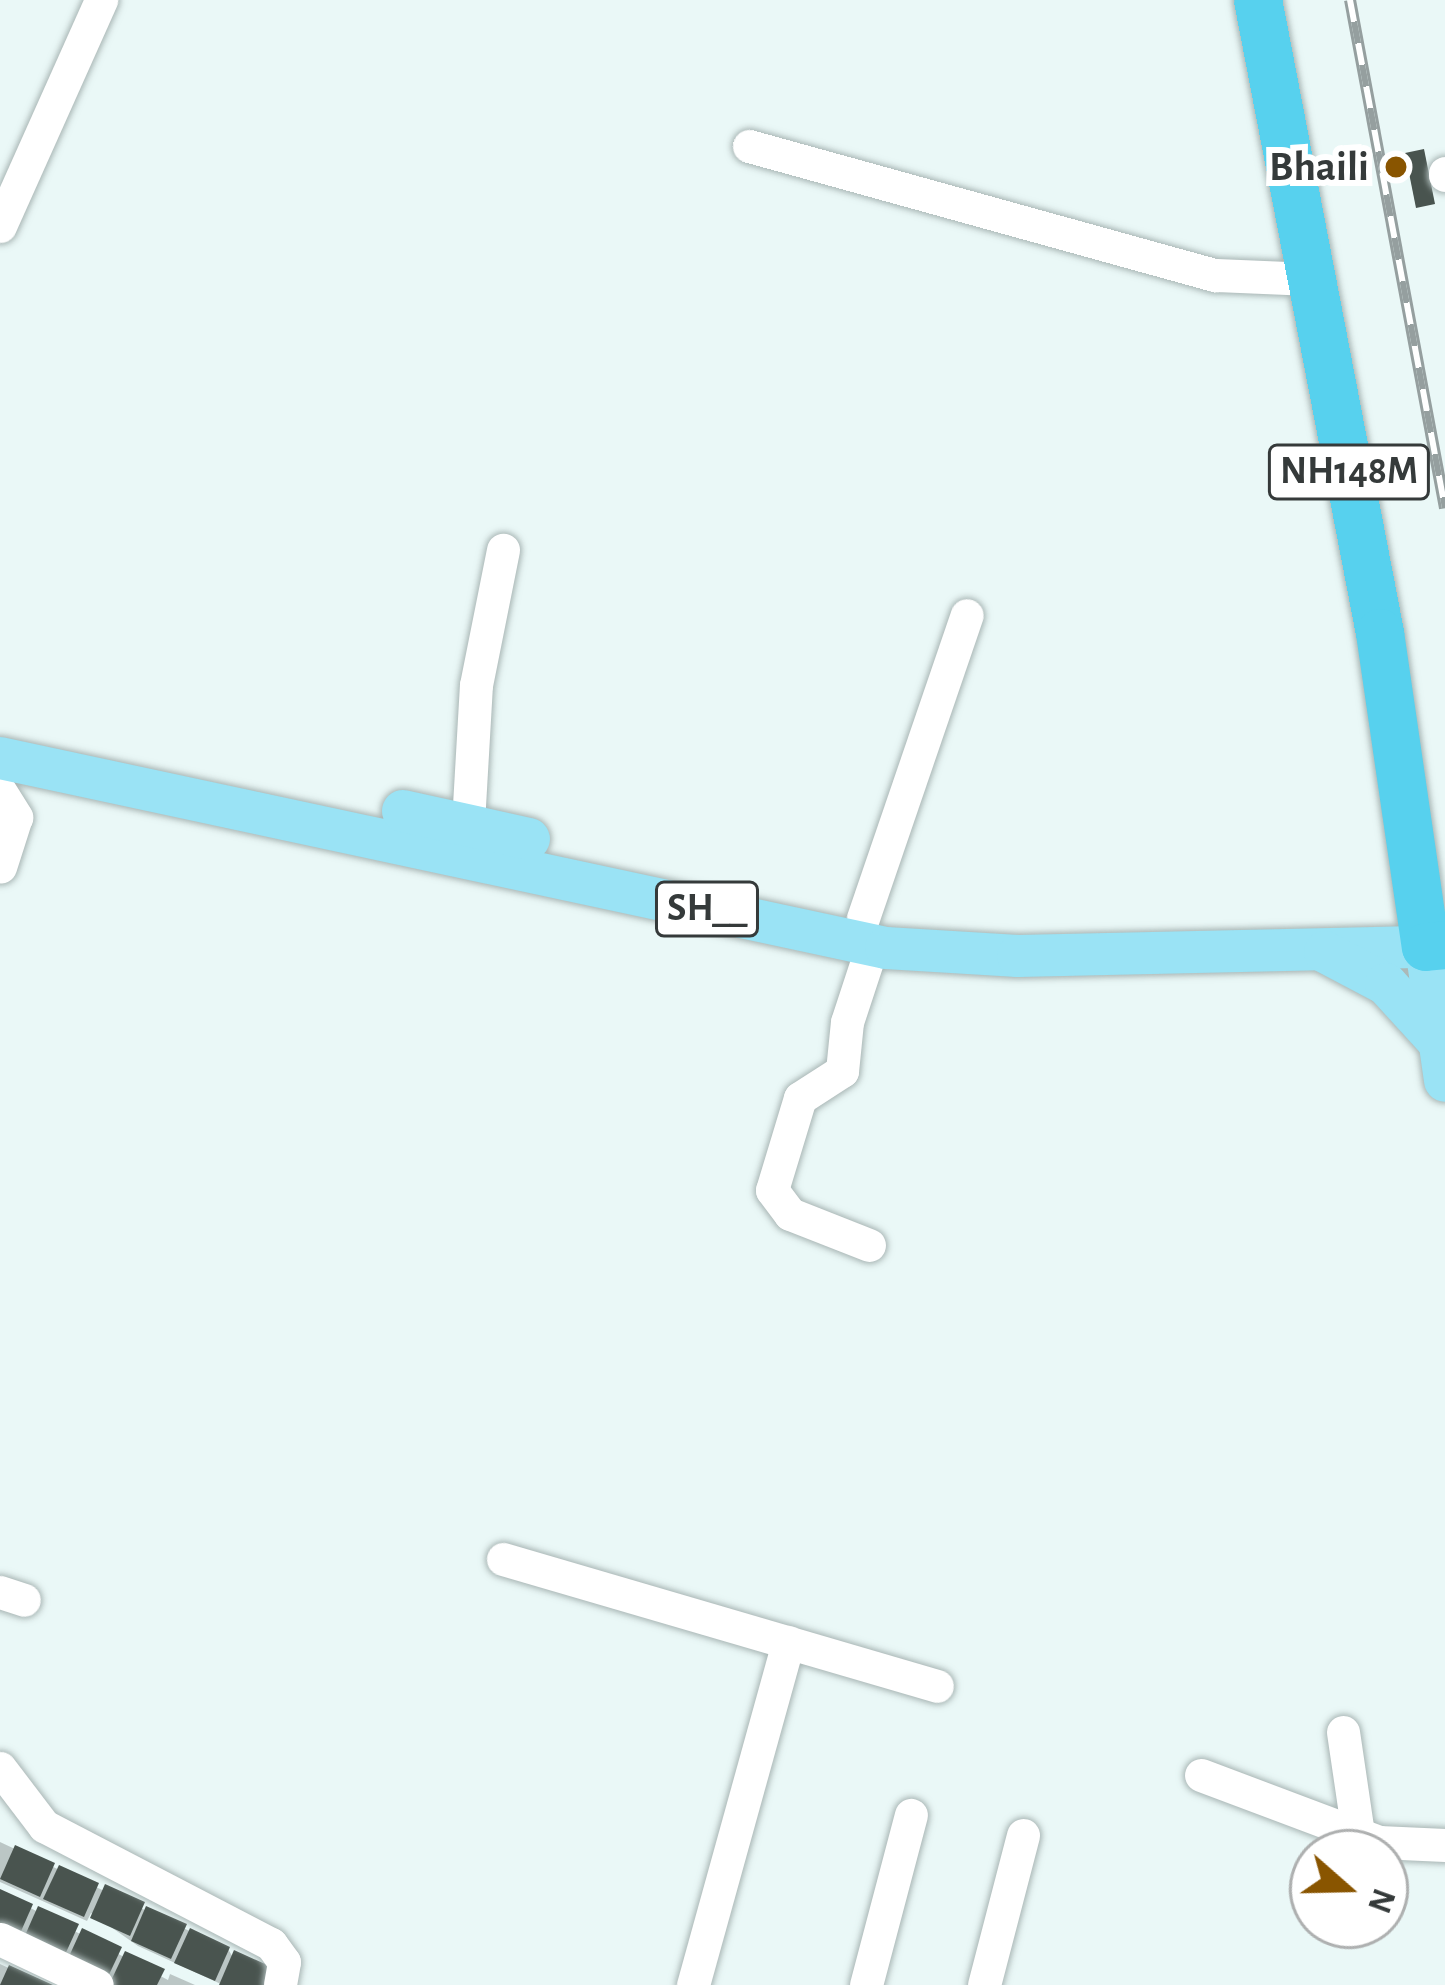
<!DOCTYPE html>
<style>
body{margin:0}
#map{position:relative;width:1445px;height:1985px;overflow:hidden;background:#eaf8f7;font-family:"Alegreya Sans",sans-serif}
div>[style]{position:absolute}
.shadow>*{inset:0;background:#0003}
.building>*{inset:0;background:#49544f}
.roads{filter:drop-shadow(0 0 3px #a9b6b5) drop-shadow(0 0 3px #a9b6b5)}
.minor>*{height:33px;margin:-16.5px;padding:0 16.5px;transform-origin:16.5px;border-radius:16.5px;background:#fff}
.major>*{height:42px;margin:-21px;padding:0 21px;transform-origin:21px;border-radius:21px;background:#9ae3f5}
.highway>*{height:48px;margin:-24px;padding:0 24px;transform-origin:24px;border-radius:24px;background:#57d1ee}
.rail>*{height:12px;margin-top:-6px;transform-origin:0;background:repeating-linear-gradient(90deg,#fff 0 22px,#959f9f 0 44px);box-sizing:border-box;border-block:3px solid #959f9f}
.dots>*{width:33px;height:33px;translate:-50% -50%;box-sizing:border-box;border:6px solid #fff;border-radius:50%}
span{translate:-50% -50%;white-space:nowrap;text-align:center;line-height:1.15;-webkit-text-stroke:12px #fff;paint-order:stroke}
.shield-label span{padding:3px 9px;background:#fff;border:3px solid;border-radius:9px;-webkit-text-stroke-width:0}
.shield-label{font-size:39px;color:#353a3a;font-weight:700}
.poi-label{font-size:42px;color:#353a3a;font-weight:700}
.right{translate:-100% -50%;text-align:right}
.north{position:absolute;left:1289px;top:1829px;width:120px;height:120px;box-sizing:border-box;background:#fff;border:3px solid #aeb0b0;border-radius:50%;rotate:110deg;font-size:33px;font-weight:700;line-height:48px;text-align:center;color:#353a3a}
.north::after{content:'';display:block;margin:auto;width:42px;height:54px;background:#895500;clip-path:polygon(50% 0,100% 100%,50% 72%,0 100%)}
</style>
<div id="map">
<div class="shadow">
<div style="clip-path:polygon(0 1842px,228px 1949px,234px 1959px,223px 1985px,138px 1946px,91px 1913px,87px 1921px,0 1882px)"></div>
<div style="clip-path:polygon(0 1892px,168px 1980px,170px 1974px,195px 1985px,113px 1985px,24px 1936px)"></div>
<div style="clip-path:polygon(0 1964px,46px 1985px,0 1985px)"></div>
</div>
<div class="building">
<div style="clip-path:polygon(1424px 149px,1435px 204px,1416px 208px,1405px 153px)"></div>
<div style="clip-path:polygon(15px 1845px,55px 1863px,40px 1897px,0 1879px)"></div>
<div style="clip-path:polygon(59px 1865px,99px 1883px,84px 1917px,43px 1899px)"></div>
<div style="clip-path:polygon(105px 1884px,145px 1902px,130px 1936px,90px 1918px)"></div>
<div style="clip-path:polygon(0 1889px,33px 1904px,18px 1938px,0 1930px)"></div>
<div style="clip-path:polygon(38px 1906px,79px 1924px,63px 1959px,23px 1940px)"></div>
<div style="clip-path:polygon(146px 1906px,187px 1924px,171px 1959px,131px 1941px)"></div>
<div style="clip-path:polygon(82px 1928px,122px 1947px,106px 1981px,66px 1963px)"></div>
<div style="clip-path:polygon(190px 1928px,230px 1947px,215px 1981px,174px 1963px)"></div>
<div style="clip-path:polygon(234px 1950px,274px 1968px,267px 1985px,219px 1985px)"></div>
<div style="clip-path:polygon(125px 1951px,165px 1969px,157px 1985px,109px 1985px)"></div>
<div style="clip-path:polygon(9px 1965px,53px 1985px,0 1985px)"></div>
</div>
<div class="roads">
<div class="minor">
<div style="left:749px;top:146px;width:484px;rotate:15.5deg"></div>
<div style="left:1215px;top:275px;width:97px;rotate:2.4deg"></div>
<div style="left:1445px;top:173px;width:2px;rotate:90deg"></div>
<div style="left:0;top:226px;width:248px;rotate:-65.9deg"></div>
<div style="left:0;top:791px;width:31px;rotate:58deg"></div>
<div style="left:16px;top:817px;width:52px;rotate:107.7deg"></div>
<div style="left:468px;top:823px;width:138px;rotate:-86.7deg"></div>
<div style="left:476px;top:685px;width:138px;rotate:-78.7deg"></div>
<div style="left:863px;top:918px;width:320px;rotate:-71.1deg"></div>
<div style="left:869px;top:1245px;width:85px;rotate:-158.6deg"></div>
<div style="left:790px;top:1214px;width:30px;rotate:-127deg"></div>
<div style="left:772px;top:1190px;width:96px;rotate:-73.1deg"></div>
<div style="left:800px;top:1098px;width:50px;rotate:-32.7deg"></div>
<div style="left:842px;top:1071px;width:49px;rotate:-84.2deg"></div>
<div style="left:847px;top:1022px;width:80px;rotate:-71.8deg"></div>
<div style="left:503px;top:1559px;width:452px;rotate:16.3deg"></div>
<div style="left:0;top:1592px;width:25px;rotate:18deg"></div>
<div style="left:1343px;top:1732px;width:102px;rotate:81.6deg"></div>
<div style="left:0;top:1768px;width:73px;rotate:52.8deg"></div>
<div style="left:44px;top:1826px;width:256px;rotate:27.5deg"></div>
<div style="left:271px;top:1944px;width:22px;rotate:54deg"></div>
<div style="left:284px;top:1962px;width:23px;rotate:100deg"></div>
<div style="left:1201px;top:1775px;width:190px;rotate:20.6deg"></div>
<div style="left:1379px;top:1842px;width:66px;rotate:2.6deg"></div>
<div style="left:0;top:1939px;width:107px;rotate:25.4deg"></div>
<div style="left:693px;top:1985px;width:356px;rotate:-74.5deg"></div>
<div style="left:866px;top:1985px;width:176px;rotate:-75.2deg"></div>
<div style="left:984px;top:1985px;width:155px;rotate:-75.4deg"></div>
</div>
<div class="major">
<div style="left:0;top:758px;width:906px;rotate:12.1deg"></div>
<div style="left:886px;top:948px;width:132px;rotate:3.5deg"></div>
<div style="left:1018px;top:956px;width:408px;rotate:-1.3deg"></div>
<div style="left:1426px;top:947px;width:135px;rotate:81.9deg"></div>
<div style="left:403px;top:811px;width:129px;rotate:12.5deg"></div>
<div style="left:1325px;top:952px;width:69px;rotate:27.7deg"></div>
<div style="left:1386px;top:984px;width:79px;rotate:47.6deg"></div>
</div>
<div class="highway">
<div style="left:1258px;top:0;width:645px;rotate:79.09deg"></div>
<div style="left:1380px;top:633px;width:317px;rotate:81.7deg"></div>
<div style="left:1426px;top:947px;width:19px;rotate:-6deg"></div>
</div>
</div>
<div class="rail">
<div style="left:1350px;top:0;width:517px;rotate:79.41deg"></div>
</div>
<div class="dots">
<div style="left:1396px;top:167px;background:#895500"></div>
</div>
<div class="shield-label">
<span style="left:1349px;top:472px">NH148M</span>
<span style="left:707px;top:909px">SH__</span>
</div>
<div class="poi-label">
<span class="right" style="left:1369px;top:167px">Bhaili</span>
</div>
<div class="north">N</div>
</div>
